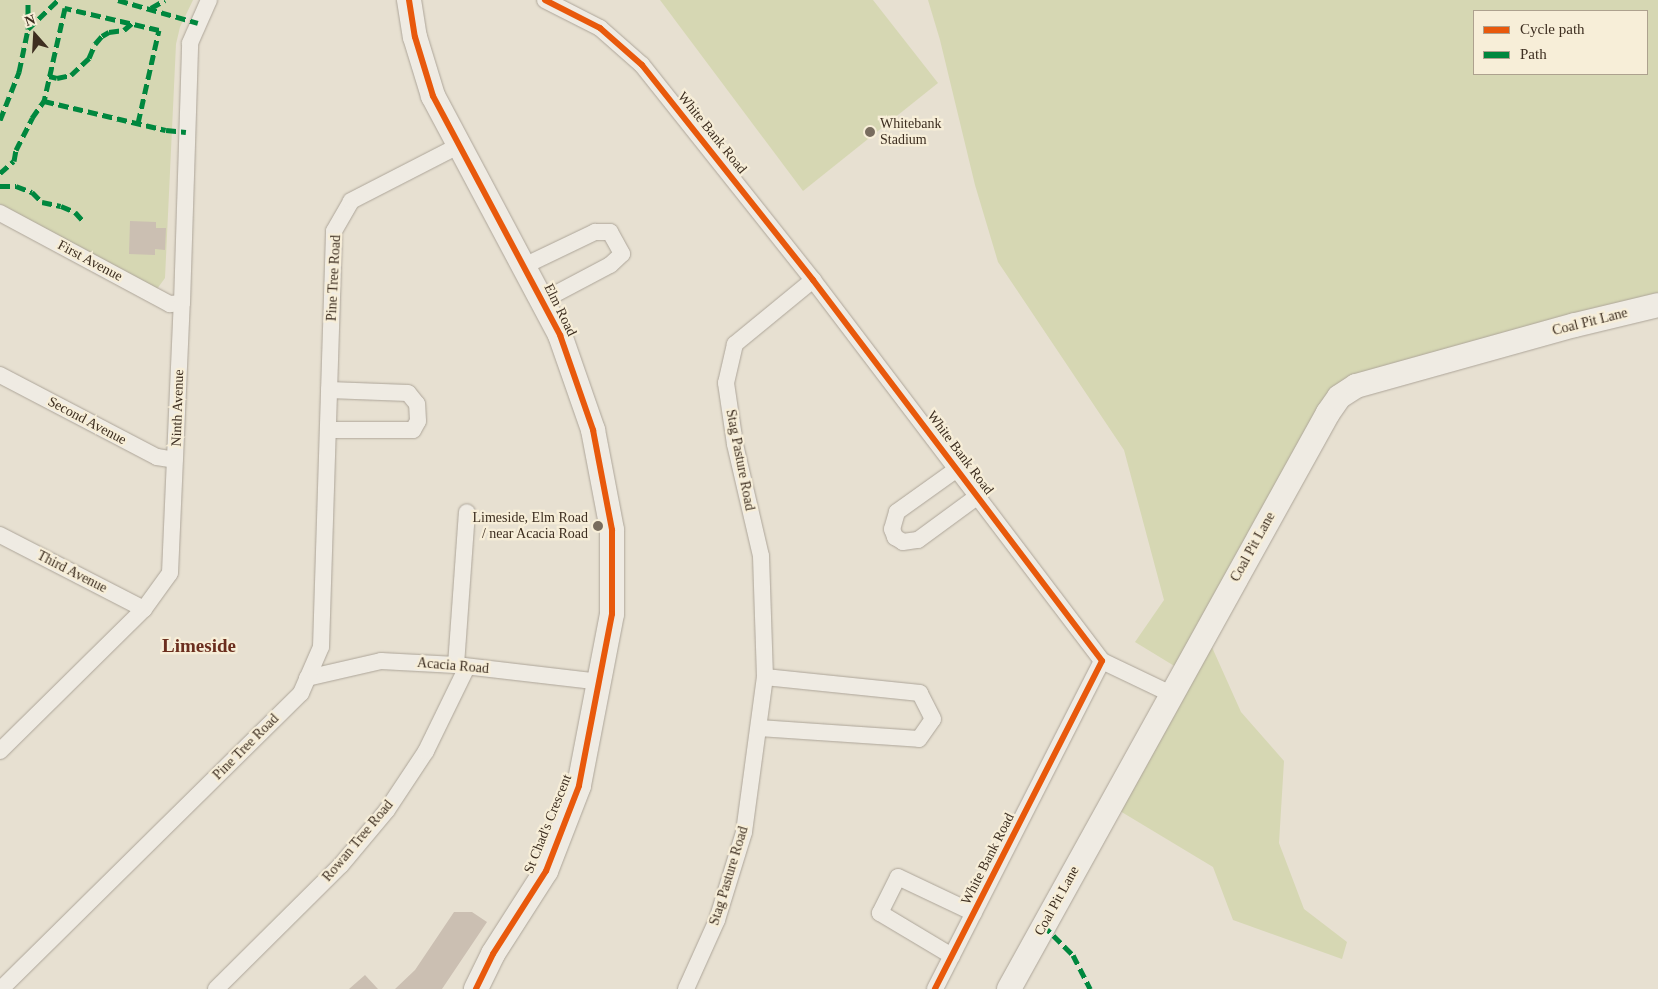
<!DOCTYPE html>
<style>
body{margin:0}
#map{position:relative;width:1658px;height:989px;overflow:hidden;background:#e7e0d1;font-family:Georgia,serif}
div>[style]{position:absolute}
.green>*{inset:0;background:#d6d7b3}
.building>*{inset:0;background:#cbbfb2}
.roads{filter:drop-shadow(0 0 1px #ada599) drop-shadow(0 0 1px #ada599)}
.street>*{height:16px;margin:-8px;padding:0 8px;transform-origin:8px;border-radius:8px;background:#efebe3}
.secondary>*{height:24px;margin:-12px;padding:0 12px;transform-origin:12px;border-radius:12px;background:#efebe3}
.quiet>*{height:5px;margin-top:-2.5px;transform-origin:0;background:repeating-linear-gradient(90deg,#00873e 0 10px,transparent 0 15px)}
.cycleway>*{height:6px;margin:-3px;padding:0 3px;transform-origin:3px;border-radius:3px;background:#e8590c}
.dots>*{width:14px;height:14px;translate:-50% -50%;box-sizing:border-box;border:2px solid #f7eed8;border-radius:50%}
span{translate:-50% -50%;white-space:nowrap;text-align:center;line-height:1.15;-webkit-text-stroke:4.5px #f7eed8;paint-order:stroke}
.poi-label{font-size:14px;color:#3d2e20}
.left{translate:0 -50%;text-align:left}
.right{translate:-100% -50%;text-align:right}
.street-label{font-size:14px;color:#3d2e20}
.district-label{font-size:19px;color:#6b2e1e;font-weight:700}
.legend{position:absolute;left:1473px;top:10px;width:175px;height:65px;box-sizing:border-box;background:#f7eed8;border:1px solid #ada18e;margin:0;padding:6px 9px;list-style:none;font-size:15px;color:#3d2e20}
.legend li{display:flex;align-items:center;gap:10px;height:25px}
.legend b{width:25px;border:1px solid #ada18e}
.north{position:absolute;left:10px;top:10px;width:50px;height:50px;-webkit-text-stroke:4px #f7eed8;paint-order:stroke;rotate:341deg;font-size:14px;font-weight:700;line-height:20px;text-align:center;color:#3d2e20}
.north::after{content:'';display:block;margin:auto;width:18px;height:22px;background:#3d2e20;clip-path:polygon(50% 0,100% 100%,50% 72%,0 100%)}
</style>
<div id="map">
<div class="green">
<div style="clip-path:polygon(0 0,193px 0,180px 27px,176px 44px,165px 278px,157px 289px,0 204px)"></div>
<div style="clip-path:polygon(660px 0,873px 0,938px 83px,803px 191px)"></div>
<div style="clip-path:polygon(evenodd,928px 0,1658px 0,1658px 293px,1346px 381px,1176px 667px,1135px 642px,1164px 600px,1124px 450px,998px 262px,975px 185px,940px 40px,928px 0,1474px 11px,1647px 11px,1647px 74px,1474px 74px,1474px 11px)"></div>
<div style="clip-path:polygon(1211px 645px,1241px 712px,1284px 761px,1279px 843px,1304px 909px,1347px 942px,1342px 959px,1233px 920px,1213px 867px,1120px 811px)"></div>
</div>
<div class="building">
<div style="clip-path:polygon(130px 221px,156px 222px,156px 228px,166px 228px,165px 250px,155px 249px,155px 255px,129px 254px)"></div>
<div style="clip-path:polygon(454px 912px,472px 912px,487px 922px,442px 989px,395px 989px,415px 970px)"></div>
<div style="clip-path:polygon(365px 975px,378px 989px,349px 989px)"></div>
</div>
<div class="roads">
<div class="street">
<div style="left:545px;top:0;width:62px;rotate:27deg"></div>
<div style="left:600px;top:28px;width:56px;rotate:41.4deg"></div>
<div style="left:642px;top:65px;width:275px;rotate:51.5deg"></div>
<div style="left:813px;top:280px;width:478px;rotate:52.8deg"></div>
<div style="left:1102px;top:661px;width:368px;rotate:117deg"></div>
<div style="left:0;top:213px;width:193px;rotate:28.2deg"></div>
<div style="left:170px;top:304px;width:12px;rotate:-5deg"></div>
<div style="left:524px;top:266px;width:79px;rotate:-25.6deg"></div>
<div style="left:595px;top:232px;width:15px"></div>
<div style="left:610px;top:232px;width:25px;rotate:61deg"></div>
<div style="left:622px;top:254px;width:16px;rotate:137deg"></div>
<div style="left:610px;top:265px;width:77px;rotate:152.1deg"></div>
<div style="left:0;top:375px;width:177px;rotate:27.6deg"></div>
<div style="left:157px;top:457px;width:18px;rotate:9deg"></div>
<div style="left:328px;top:430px;width:85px"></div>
<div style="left:413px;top:430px;width:10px;rotate:-61deg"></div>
<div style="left:418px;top:421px;width:17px;rotate:-93deg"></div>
<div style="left:417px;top:404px;width:14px;rotate:-129deg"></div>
<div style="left:408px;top:393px;width:79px;rotate:-177.8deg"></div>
<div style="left:957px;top:469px;width:74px;rotate:144.4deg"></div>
<div style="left:897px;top:512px;width:18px;rotate:106deg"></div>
<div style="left:892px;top:529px;width:9px;rotate:69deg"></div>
<div style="left:895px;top:537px;width:9px;rotate:32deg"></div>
<div style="left:903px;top:542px;width:15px;rotate:-8deg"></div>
<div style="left:918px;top:540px;width:74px;rotate:-36.3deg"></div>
<div style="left:0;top:535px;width:162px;rotate:27.2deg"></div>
<div style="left:1102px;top:661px;width:76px;rotate:25.6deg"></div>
<div style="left:456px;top:665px;width:153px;rotate:-85.9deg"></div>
<div style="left:307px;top:678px;width:76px;rotate:-12.9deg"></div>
<div style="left:381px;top:661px;width:75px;rotate:3.1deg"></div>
<div style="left:456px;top:665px;width:145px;rotate:6.7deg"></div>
<div style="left:759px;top:728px;width:160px;rotate:3.9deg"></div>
<div style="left:919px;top:739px;width:24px;rotate:-55deg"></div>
<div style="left:933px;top:719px;width:29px;rotate:-117deg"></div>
<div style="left:920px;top:693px;width:156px;rotate:-174.1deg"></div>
<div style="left:0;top:751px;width:202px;rotate:-44.6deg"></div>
<div style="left:144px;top:609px;width:44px;rotate:-54.2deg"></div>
<div style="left:170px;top:573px;width:270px;rotate:-87.5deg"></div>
<div style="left:182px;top:303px;width:260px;rotate:-88.2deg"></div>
<div style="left:190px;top:43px;width:47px;rotate:-66.2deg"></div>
<div style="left:952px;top:956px;width:84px;rotate:-149.2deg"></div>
<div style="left:880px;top:913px;width:40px;rotate:-63.4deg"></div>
<div style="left:898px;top:877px;width:84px;rotate:25.3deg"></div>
<div style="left:1px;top:989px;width:421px;rotate:-44.6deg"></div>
<div style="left:301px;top:693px;width:50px;rotate:-66.5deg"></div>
<div style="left:321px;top:647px;width:416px;rotate:-88.2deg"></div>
<div style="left:334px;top:231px;width:34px;rotate:-60deg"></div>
<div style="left:351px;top:201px;width:123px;rotate:-27.2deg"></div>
<div style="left:216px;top:989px;width:176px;rotate:-44.8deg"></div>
<div style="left:341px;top:865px;width:72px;rotate:-50.1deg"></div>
<div style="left:387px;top:810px;width:71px;rotate:-56.5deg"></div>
<div style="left:426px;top:751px;width:93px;rotate:-64deg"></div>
<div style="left:686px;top:989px;width:76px;rotate:-65.8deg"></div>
<div style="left:717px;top:920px;width:92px;rotate:-72.9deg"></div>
<div style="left:744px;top:832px;width:156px;rotate:-82.3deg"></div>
<div style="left:765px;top:677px;width:121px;rotate:-91.9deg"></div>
<div style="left:761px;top:556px;width:115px;rotate:-103.1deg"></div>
<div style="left:735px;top:444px;width:62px;rotate:-98.4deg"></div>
<div style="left:726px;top:383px;width:40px;rotate:-77deg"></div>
<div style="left:735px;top:344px;width:101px;rotate:-39.4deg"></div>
</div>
<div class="secondary">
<div style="left:409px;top:0;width:37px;rotate:81deg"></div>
<div style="left:415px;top:37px;width:62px;rotate:73deg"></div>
<div style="left:433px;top:96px;width:271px;rotate:62deg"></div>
<div style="left:560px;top:335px;width:101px;rotate:70.8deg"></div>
<div style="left:593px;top:430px;width:102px;rotate:79.2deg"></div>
<div style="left:612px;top:530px;width:84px;rotate:90deg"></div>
<div style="left:612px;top:614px;width:175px;rotate:100.9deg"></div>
<div style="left:579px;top:786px;width:91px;rotate:111.2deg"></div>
<div style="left:546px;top:871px;width:98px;rotate:122.6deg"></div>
<div style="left:493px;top:954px;width:39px;rotate:116deg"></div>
<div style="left:1009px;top:989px;width:658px;rotate:-61.02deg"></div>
<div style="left:1328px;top:413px;width:19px;rotate:-55deg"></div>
<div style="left:1339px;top:397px;width:20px;rotate:-33deg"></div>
<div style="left:1356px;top:386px;width:227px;rotate:-15.6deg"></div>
<div style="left:1575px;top:325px;width:85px;rotate:-13.5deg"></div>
</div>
</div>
<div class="quiet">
<div style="left:118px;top:0;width:83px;rotate:16deg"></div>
<div style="left:151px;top:8px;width:16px;rotate:-30deg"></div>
<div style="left:28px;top:29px;width:42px;rotate:-44deg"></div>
<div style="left:49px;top:76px;width:8px;rotate:14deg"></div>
<div style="left:57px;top:78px;width:14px;rotate:-12deg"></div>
<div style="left:71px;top:75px;width:25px;rotate:-43deg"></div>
<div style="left:89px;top:58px;width:15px;rotate:-67deg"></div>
<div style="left:95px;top:44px;width:11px;rotate:-49deg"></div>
<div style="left:102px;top:36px;width:8px;rotate:-30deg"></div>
<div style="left:109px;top:32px;width:15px;rotate:-8deg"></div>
<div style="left:124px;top:30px;width:11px;rotate:-41deg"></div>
<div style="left:0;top:120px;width:52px;rotate:-68.4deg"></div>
<div style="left:19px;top:72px;width:44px;rotate:-78.2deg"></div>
<div style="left:28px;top:29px;width:29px;rotate:-90deg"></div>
<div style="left:138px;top:123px;width:95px;rotate:-77.3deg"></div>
<div style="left:159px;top:30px;width:97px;rotate:-166.8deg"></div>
<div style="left:65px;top:8px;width:95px;rotate:102.7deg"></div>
<div style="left:44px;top:101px;width:125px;rotate:13.4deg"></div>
<div style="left:166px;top:130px;width:20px;rotate:6deg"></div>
<div style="left:0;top:173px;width:18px;rotate:-41deg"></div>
<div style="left:14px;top:161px;width:11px;rotate:-80deg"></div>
<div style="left:16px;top:150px;width:36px;rotate:-63deg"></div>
<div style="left:32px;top:118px;width:21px;rotate:-55deg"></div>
<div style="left:0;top:186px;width:16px"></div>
<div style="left:16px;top:186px;width:17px;rotate:21deg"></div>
<div style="left:32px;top:192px;width:14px;rotate:45deg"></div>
<div style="left:42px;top:202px;width:19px;rotate:12deg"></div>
<div style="left:61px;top:206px;width:15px;rotate:23deg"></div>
<div style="left:75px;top:212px;width:12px;rotate:48deg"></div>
<div style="left:1043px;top:925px;width:42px;rotate:45deg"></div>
<div style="left:1073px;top:955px;width:38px;rotate:63deg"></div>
</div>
<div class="cycleway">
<div style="left:409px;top:0;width:37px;rotate:81deg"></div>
<div style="left:415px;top:37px;width:62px;rotate:73deg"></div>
<div style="left:433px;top:96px;width:271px;rotate:62deg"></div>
<div style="left:560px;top:335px;width:101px;rotate:70.8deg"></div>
<div style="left:593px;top:430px;width:102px;rotate:79.2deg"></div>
<div style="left:612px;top:530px;width:84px;rotate:90deg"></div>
<div style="left:612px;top:614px;width:175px;rotate:100.9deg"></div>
<div style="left:579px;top:786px;width:91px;rotate:111.2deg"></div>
<div style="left:546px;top:871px;width:98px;rotate:122.6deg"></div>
<div style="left:493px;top:954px;width:39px;rotate:116deg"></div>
<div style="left:545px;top:0;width:62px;rotate:27deg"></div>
<div style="left:600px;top:28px;width:56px;rotate:41.4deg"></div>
<div style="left:642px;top:65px;width:275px;rotate:51.5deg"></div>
<div style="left:813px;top:280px;width:478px;rotate:52.8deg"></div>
<div style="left:1102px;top:661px;width:368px;rotate:117deg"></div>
</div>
<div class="dots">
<div style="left:870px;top:132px;background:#786c5e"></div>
<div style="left:598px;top:526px;background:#786c5e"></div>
</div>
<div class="poi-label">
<span class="left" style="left:880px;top:132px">Whitebank<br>Stadium</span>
<span class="right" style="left:588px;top:526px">Limeside, Elm Road<br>/ near Acacia Road</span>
</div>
<div class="street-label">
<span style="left:712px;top:133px;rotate:51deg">White Bank Road</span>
<span style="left:90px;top:261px;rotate:28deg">First Avenue</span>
<span style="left:334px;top:278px;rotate:-87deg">Pine Tree Road</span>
<span style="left:560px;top:310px;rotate:64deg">Elm Road</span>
<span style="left:1590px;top:322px;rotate:-14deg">Coal Pit Lane</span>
<span style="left:178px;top:408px;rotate:-88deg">Ninth Avenue</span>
<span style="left:87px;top:421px;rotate:28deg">Second Avenue</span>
<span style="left:960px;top:453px;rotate:53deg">White Bank Road</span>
<span style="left:740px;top:460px;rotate:79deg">Stag Pasture Road</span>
<span style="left:1253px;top:547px;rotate:-61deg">Coal Pit Lane</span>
<span style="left:72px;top:572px;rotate:27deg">Third Avenue</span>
<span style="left:453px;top:666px;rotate:5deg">Acacia Road</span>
<span style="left:246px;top:747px;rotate:-45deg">Pine Tree Road</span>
<span style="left:548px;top:824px;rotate:-68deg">St Chad's Crescent</span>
<span style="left:358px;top:841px;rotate:-50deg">Rowan Tree Road</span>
<span style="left:988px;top:859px;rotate:-63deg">White Bank Road</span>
<span style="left:729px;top:876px;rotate:-73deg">Stag Pasture Road</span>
<span style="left:1057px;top:901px;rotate:-61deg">Coal Pit Lane</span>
</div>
<div class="district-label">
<span style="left:199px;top:646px">Limeside</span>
</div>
<ul class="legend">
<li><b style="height:6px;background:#e8590c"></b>Cycle path</li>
<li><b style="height:6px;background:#00873e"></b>Path</li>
</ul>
<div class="north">N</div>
</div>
